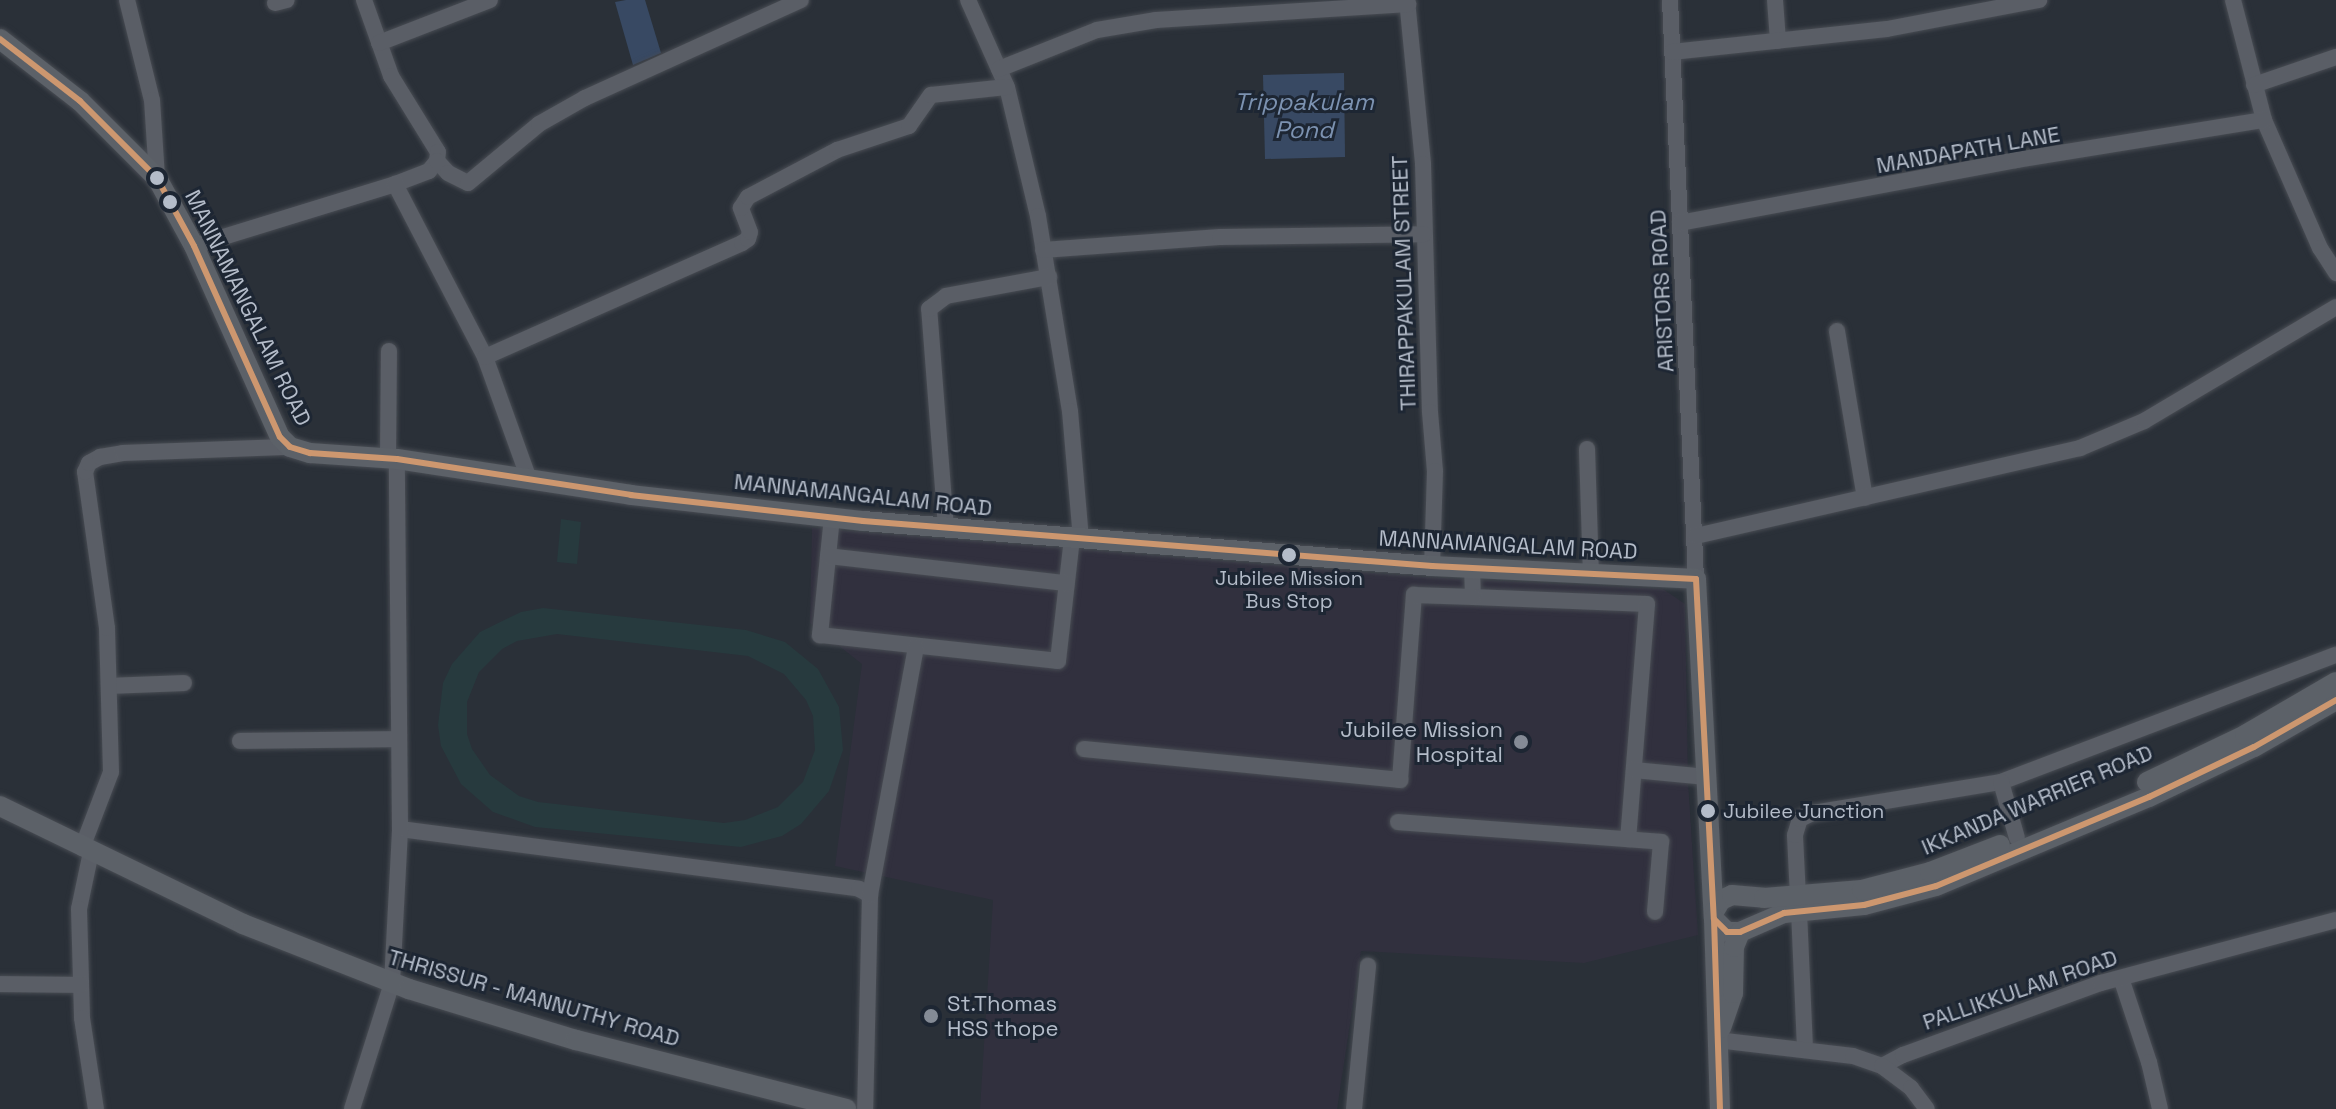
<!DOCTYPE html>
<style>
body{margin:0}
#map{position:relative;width:2336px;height:1109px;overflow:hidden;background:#2a3038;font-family:"Space Grotesk",sans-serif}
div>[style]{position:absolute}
.medical>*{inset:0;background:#31303e}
.green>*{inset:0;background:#273a3e}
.water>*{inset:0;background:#384963}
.roads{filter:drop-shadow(0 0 2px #484c53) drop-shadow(0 0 2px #484c53)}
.minor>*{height:16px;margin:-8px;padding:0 8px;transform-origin:8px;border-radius:8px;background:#5a5e66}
.major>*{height:20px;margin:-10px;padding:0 10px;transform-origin:10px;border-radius:10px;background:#5c6168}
.bus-1>*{height:6px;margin:-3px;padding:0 3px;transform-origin:3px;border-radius:3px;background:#cd976f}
.dots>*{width:22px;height:22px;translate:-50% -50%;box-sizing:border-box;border:4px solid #1d2633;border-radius:50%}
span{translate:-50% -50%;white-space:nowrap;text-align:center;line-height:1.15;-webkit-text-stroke:6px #1d2633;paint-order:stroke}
.bus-label{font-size:20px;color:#b4bcc9}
.left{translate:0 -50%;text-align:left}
.street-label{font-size:22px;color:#b4bcc9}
.poi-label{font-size:22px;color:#b4bcc9}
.right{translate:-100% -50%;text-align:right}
.water-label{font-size:24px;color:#7c92b1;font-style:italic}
</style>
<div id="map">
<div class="medical">
<div style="clip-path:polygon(812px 528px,1423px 577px,1663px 589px,1685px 604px,1688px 782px,1698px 935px,1584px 963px,1361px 951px,1337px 1109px,980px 1109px,993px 900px,835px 866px,862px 664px,810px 623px)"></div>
</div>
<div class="green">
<div style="clip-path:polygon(561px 519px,581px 522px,577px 564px,557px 562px)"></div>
<div style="clip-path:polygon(evenodd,543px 608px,746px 630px,785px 642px,818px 669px,839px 707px,843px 750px,829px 791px,801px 824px,782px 836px,741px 847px,535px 827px,493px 812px,461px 784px,441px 746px,438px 725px,443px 683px,452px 664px,480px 632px,521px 612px,543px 608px,557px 634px,748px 656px,784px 674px,806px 700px,813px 716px,815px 750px,803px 782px,778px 807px,745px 820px,724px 823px,538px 802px,519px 796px,490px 775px,472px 749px,467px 734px,467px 702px,479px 672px,502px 649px,517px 641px,557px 634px)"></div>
</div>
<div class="water">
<div style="clip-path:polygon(626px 0,645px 0,661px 53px,633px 65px,615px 2px)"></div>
<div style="clip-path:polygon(1344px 73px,1345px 157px,1265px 159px,1263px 75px)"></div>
</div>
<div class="roads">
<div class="minor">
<div style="left:127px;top:0;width:103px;rotate:76deg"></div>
<div style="left:152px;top:100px;width:78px;rotate:86.3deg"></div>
<div style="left:364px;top:0;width:81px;rotate:70.4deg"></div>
<div style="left:391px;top:76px;width:89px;rotate:58.3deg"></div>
<div style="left:438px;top:152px;width:9px;rotate:96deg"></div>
<div style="left:437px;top:161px;width:13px;rotate:129deg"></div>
<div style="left:429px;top:171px;width:36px;rotate:159deg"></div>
<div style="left:968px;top:0;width:95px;rotate:65.9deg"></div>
<div style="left:1007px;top:87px;width:133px;rotate:76.5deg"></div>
<div style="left:1038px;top:216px;width:198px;rotate:80.7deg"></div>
<div style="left:1070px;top:411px;width:129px;rotate:85.1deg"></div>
<div style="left:1407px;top:0;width:165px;rotate:84.4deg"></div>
<div style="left:1423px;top:164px;width:248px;rotate:88.4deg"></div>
<div style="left:1430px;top:412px;width:59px;rotate:85.2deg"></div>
<div style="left:1435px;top:471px;width:95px;rotate:91.8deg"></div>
<div style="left:1670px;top:0;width:580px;rotate:87.43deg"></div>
<div style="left:1775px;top:0;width:41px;rotate:85.8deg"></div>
<div style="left:2233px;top:0;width:124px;rotate:75.5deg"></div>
<div style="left:2264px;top:120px;width:140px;rotate:66.4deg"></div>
<div style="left:2320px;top:248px;width:30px;rotate:57deg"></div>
<div style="left:275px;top:3px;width:12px;rotate:-14deg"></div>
<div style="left:379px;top:43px;width:119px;rotate:-21.2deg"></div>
<div style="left:1672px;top:52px;width:216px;rotate:-6.1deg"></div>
<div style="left:1887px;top:29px;width:155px;rotate:-10.8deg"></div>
<div style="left:999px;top:69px;width:105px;rotate:-21.7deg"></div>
<div style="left:1097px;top:30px;width:60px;rotate:-9.6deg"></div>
<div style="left:1156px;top:20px;width:253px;rotate:-3.6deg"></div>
<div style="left:2254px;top:85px;width:87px;rotate:-18.9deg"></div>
<div style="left:437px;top:161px;width:16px;rotate:47deg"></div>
<div style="left:448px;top:173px;width:22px;rotate:27deg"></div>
<div style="left:468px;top:183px;width:92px;rotate:-39.7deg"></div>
<div style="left:539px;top:124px;width:53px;rotate:-29.5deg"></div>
<div style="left:585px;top:98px;width:237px;rotate:-24.4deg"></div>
<div style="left:1680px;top:223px;width:342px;rotate:-10.6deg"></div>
<div style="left:2016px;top:160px;width:251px;rotate:-9.2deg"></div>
<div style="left:194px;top:246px;width:210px;rotate:-17.1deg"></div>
<div style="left:395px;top:184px;width:195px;rotate:62.5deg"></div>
<div style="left:485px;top:357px;width:130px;rotate:70.2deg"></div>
<div style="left:1043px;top:250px;width:177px;rotate:-4.2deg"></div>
<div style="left:1220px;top:237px;width:204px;rotate:-0.8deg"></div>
<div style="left:1837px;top:331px;width:169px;rotate:80.5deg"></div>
<div style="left:485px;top:357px;width:281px;rotate:-23.9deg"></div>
<div style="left:742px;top:243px;width:7px;rotate:-34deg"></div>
<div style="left:748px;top:239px;width:7px;rotate:-74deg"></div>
<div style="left:750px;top:232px;width:26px;rotate:-111deg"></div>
<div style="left:741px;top:208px;width:13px;rotate:-58deg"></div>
<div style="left:748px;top:197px;width:101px;rotate:-27.8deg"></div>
<div style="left:837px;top:150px;width:76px;rotate:-18.4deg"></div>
<div style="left:909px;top:126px;width:38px;rotate:-55deg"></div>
<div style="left:931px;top:95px;width:76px;rotate:-6deg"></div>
<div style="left:1587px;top:449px;width:125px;rotate:88.2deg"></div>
<div style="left:388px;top:458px;width:107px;rotate:-89.5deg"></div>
<div style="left:832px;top:517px;width:119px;rotate:95.8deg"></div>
<div style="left:820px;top:635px;width:239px;rotate:6.2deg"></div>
<div style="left:1058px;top:661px;width:123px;rotate:-83.5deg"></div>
<div style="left:946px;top:528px;width:220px;rotate:-94.4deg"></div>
<div style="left:929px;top:309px;width:21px;rotate:-37deg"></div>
<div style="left:946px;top:296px;width:105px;rotate:-10.5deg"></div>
<div style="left:1696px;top:536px;width:394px;rotate:-12.9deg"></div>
<div style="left:2080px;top:448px;width:69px;rotate:-22.9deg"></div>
<div style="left:2144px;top:421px;width:223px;rotate:-30.7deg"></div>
<div style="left:828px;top:556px;width:240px;rotate:6.5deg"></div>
<div style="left:1472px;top:568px;width:29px;rotate:88deg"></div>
<div style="left:1473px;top:597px;width:174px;rotate:2.3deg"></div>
<div style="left:1647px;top:604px;width:236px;rotate:94.6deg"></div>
<div style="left:109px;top:686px;width:75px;rotate:-2.3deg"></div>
<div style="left:240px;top:741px;width:159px;rotate:-0.7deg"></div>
<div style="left:1084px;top:749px;width:318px;rotate:5.6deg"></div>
<div style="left:1400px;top:780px;width:186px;rotate:-85.7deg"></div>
<div style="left:1414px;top:595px;width:59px;rotate:1.9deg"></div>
<div style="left:1634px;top:770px;width:73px;rotate:5.5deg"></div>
<div style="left:2001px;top:782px;width:358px;rotate:-20.8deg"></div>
<div style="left:1398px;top:822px;width:264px;rotate:4.3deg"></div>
<div style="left:1661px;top:842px;width:70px;rotate:94.9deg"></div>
<div style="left:400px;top:829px;width:463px;rotate:7.4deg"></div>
<div style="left:859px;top:889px;width:13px;rotate:29deg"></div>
<div style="left:870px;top:895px;width:214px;rotate:91.3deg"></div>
<div style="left:82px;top:848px;width:81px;rotate:-69.1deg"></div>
<div style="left:111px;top:772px;width:144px;rotate:-91.6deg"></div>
<div style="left:107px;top:628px;width:158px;rotate:-98deg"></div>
<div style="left:85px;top:472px;width:10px;rotate:-66deg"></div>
<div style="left:89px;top:463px;width:13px;rotate:-29deg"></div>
<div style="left:100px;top:457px;width:23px;rotate:-10deg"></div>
<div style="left:123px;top:453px;width:167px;rotate:-2.1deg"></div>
<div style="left:91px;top:852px;width:58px;rotate:101.9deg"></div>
<div style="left:79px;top:909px;width:109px;rotate:88.4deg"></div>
<div style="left:82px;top:1018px;width:92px;rotate:81.3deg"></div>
<div style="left:870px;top:895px;width:252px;rotate:-79.5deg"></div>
<div style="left:1798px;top:897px;width:62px;rotate:-92.8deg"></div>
<div style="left:1795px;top:835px;width:17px;rotate:-73deg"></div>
<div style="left:1800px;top:819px;width:14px;rotate:-25deg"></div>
<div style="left:1813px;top:813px;width:191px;rotate:-9.4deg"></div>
<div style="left:2001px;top:782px;width:58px;rotate:74.1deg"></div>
<div style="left:1799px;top:911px;width:138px;rotate:87.5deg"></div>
<div style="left:2121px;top:978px;width:89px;rotate:71.6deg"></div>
<div style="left:2149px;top:1062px;width:48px;rotate:76.8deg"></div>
<div style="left:0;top:984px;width:81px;rotate:0.7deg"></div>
<div style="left:1717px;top:1040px;width:137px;rotate:6.7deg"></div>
<div style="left:1853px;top:1056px;width:31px;rotate:19deg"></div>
<div style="left:1882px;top:1066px;width:24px;rotate:-28deg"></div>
<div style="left:1903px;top:1055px;width:211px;rotate:-20deg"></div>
<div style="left:2101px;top:983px;width:243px;rotate:-15deg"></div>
<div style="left:1882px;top:1066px;width:36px;rotate:37deg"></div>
<div style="left:1911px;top:1088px;width:26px;rotate:53deg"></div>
<div style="left:352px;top:1109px;width:132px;rotate:-72.4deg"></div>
<div style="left:392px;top:983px;width:154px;rotate:-87deg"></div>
<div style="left:400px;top:829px;width:370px;rotate:-90.5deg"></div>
<div style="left:1354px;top:1109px;width:144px;rotate:-84.4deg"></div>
</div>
<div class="major">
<div style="left:0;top:39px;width:101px;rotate:37.8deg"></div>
<div style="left:80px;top:101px;width:109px;rotate:45deg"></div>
<div style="left:157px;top:178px;width:77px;rotate:61.4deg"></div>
<div style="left:194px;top:246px;width:209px;rotate:65.8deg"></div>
<div style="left:280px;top:437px;width:14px;rotate:45deg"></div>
<div style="left:290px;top:447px;width:21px;rotate:17deg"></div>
<div style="left:310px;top:453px;width:87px;rotate:3.9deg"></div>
<div style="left:397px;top:459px;width:237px;rotate:8.7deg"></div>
<div style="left:631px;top:495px;width:233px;rotate:6.4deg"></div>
<div style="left:863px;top:521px;width:571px;rotate:4.52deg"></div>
<div style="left:1432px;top:566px;width:264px;rotate:2.8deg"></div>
<div style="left:1696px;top:579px;width:340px;rotate:87deg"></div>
<div style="left:1714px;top:919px;width:18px;rotate:45deg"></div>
<div style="left:1727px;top:932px;width:13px"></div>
<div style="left:1740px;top:932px;width:48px;rotate:-23.4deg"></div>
<div style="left:1784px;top:913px;width:80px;rotate:-5.7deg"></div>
<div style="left:1864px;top:905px;width:74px;rotate:-14.8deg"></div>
<div style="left:1936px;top:886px;width:231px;rotate:-22.7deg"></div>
<div style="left:2149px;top:797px;width:116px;rotate:-25.5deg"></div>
<div style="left:2254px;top:747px;width:95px;rotate:-29.8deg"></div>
<div style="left:2147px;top:782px;width:109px;rotate:-25.6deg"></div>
<div style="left:2245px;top:735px;width:105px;rotate:-30.2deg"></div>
<div style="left:0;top:806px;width:270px;rotate:25.9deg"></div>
<div style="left:243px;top:924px;width:178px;rotate:21.4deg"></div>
<div style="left:409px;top:989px;width:175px;rotate:17deg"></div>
<div style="left:576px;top:1040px;width:279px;rotate:14.3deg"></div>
<div style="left:1715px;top:910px;width:12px;rotate:-59deg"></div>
<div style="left:1721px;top:900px;width:12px;rotate:-24deg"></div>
<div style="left:1732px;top:895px;width:32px;rotate:5deg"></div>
<div style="left:1764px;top:898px;width:98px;rotate:-4.7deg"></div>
<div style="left:1862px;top:890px;width:70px;rotate:-14.8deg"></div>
<div style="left:1930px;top:872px;width:75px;rotate:-21.1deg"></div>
<div style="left:1714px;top:919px;width:190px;rotate:88.2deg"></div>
<div style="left:1721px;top:1028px;width:37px;rotate:-71deg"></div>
<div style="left:1733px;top:993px;width:46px;rotate:-88.8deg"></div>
<div style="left:1734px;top:947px;width:16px;rotate:-68deg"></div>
</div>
</div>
<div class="bus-1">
<div style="left:0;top:39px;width:101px;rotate:37.8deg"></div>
<div style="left:80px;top:101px;width:109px;rotate:45deg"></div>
<div style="left:157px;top:178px;width:77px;rotate:61.4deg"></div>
<div style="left:194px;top:246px;width:209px;rotate:65.8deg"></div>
<div style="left:280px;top:437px;width:14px;rotate:45deg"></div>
<div style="left:290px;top:447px;width:21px;rotate:17deg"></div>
<div style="left:310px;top:453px;width:87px;rotate:3.9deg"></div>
<div style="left:397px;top:459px;width:237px;rotate:8.7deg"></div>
<div style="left:631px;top:495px;width:233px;rotate:6.4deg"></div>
<div style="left:863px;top:521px;width:571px;rotate:4.52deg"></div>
<div style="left:1432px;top:566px;width:264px;rotate:2.8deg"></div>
<div style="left:1696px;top:579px;width:340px;rotate:87deg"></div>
<div style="left:1714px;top:919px;width:18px;rotate:45deg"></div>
<div style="left:1727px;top:932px;width:13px"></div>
<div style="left:1740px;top:932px;width:48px;rotate:-23.4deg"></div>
<div style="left:1784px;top:913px;width:80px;rotate:-5.7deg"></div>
<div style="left:1864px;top:905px;width:74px;rotate:-14.8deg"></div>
<div style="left:1936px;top:886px;width:231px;rotate:-22.7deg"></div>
<div style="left:2149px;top:797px;width:116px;rotate:-25.5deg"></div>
<div style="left:2254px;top:747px;width:95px;rotate:-29.8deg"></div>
<div style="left:1714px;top:919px;width:190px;rotate:88.2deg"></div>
</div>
<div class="dots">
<div style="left:157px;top:178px;background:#b4bcc9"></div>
<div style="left:170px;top:202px;background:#b4bcc9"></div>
<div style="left:1289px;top:555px;background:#b4bcc9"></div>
<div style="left:1521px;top:742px;background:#848b96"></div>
<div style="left:1708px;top:811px;background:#b4bcc9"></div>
<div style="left:931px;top:1016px;background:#848b96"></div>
</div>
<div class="bus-label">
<span style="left:1289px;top:590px">Jubilee Mission<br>Bus Stop</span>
<span class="left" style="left:1723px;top:811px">Jubilee Junction</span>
</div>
<div class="street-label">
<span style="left:1968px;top:150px;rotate:-10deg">MANDAPATH LANE</span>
<span style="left:1404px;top:283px;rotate:-92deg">THIRAPPAKULAM STREET</span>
<span style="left:1662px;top:291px;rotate:-93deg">ARISTORS ROAD</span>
<span style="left:248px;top:308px;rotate:64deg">MANNAMANGALAM ROAD</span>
<span style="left:863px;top:495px;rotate:6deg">MANNAMANGALAM ROAD</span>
<span style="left:1508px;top:545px;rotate:3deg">MANNAMANGALAM ROAD</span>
<span style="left:2037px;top:800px;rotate:-23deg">IKKANDA WARRIER ROAD</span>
<span style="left:2020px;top:990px;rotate:-19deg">PALLIKKULAM ROAD</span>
<span style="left:534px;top:998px;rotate:16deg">THRISSUR - MANNUTHY ROAD</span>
</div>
<div class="poi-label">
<span class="right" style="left:1503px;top:742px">Jubilee Mission<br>Hospital</span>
<span class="left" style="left:947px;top:1016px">St.Thomas<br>HSS thope</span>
</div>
<div class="water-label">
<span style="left:1304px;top:116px">Trippakulam<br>Pond</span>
</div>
</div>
